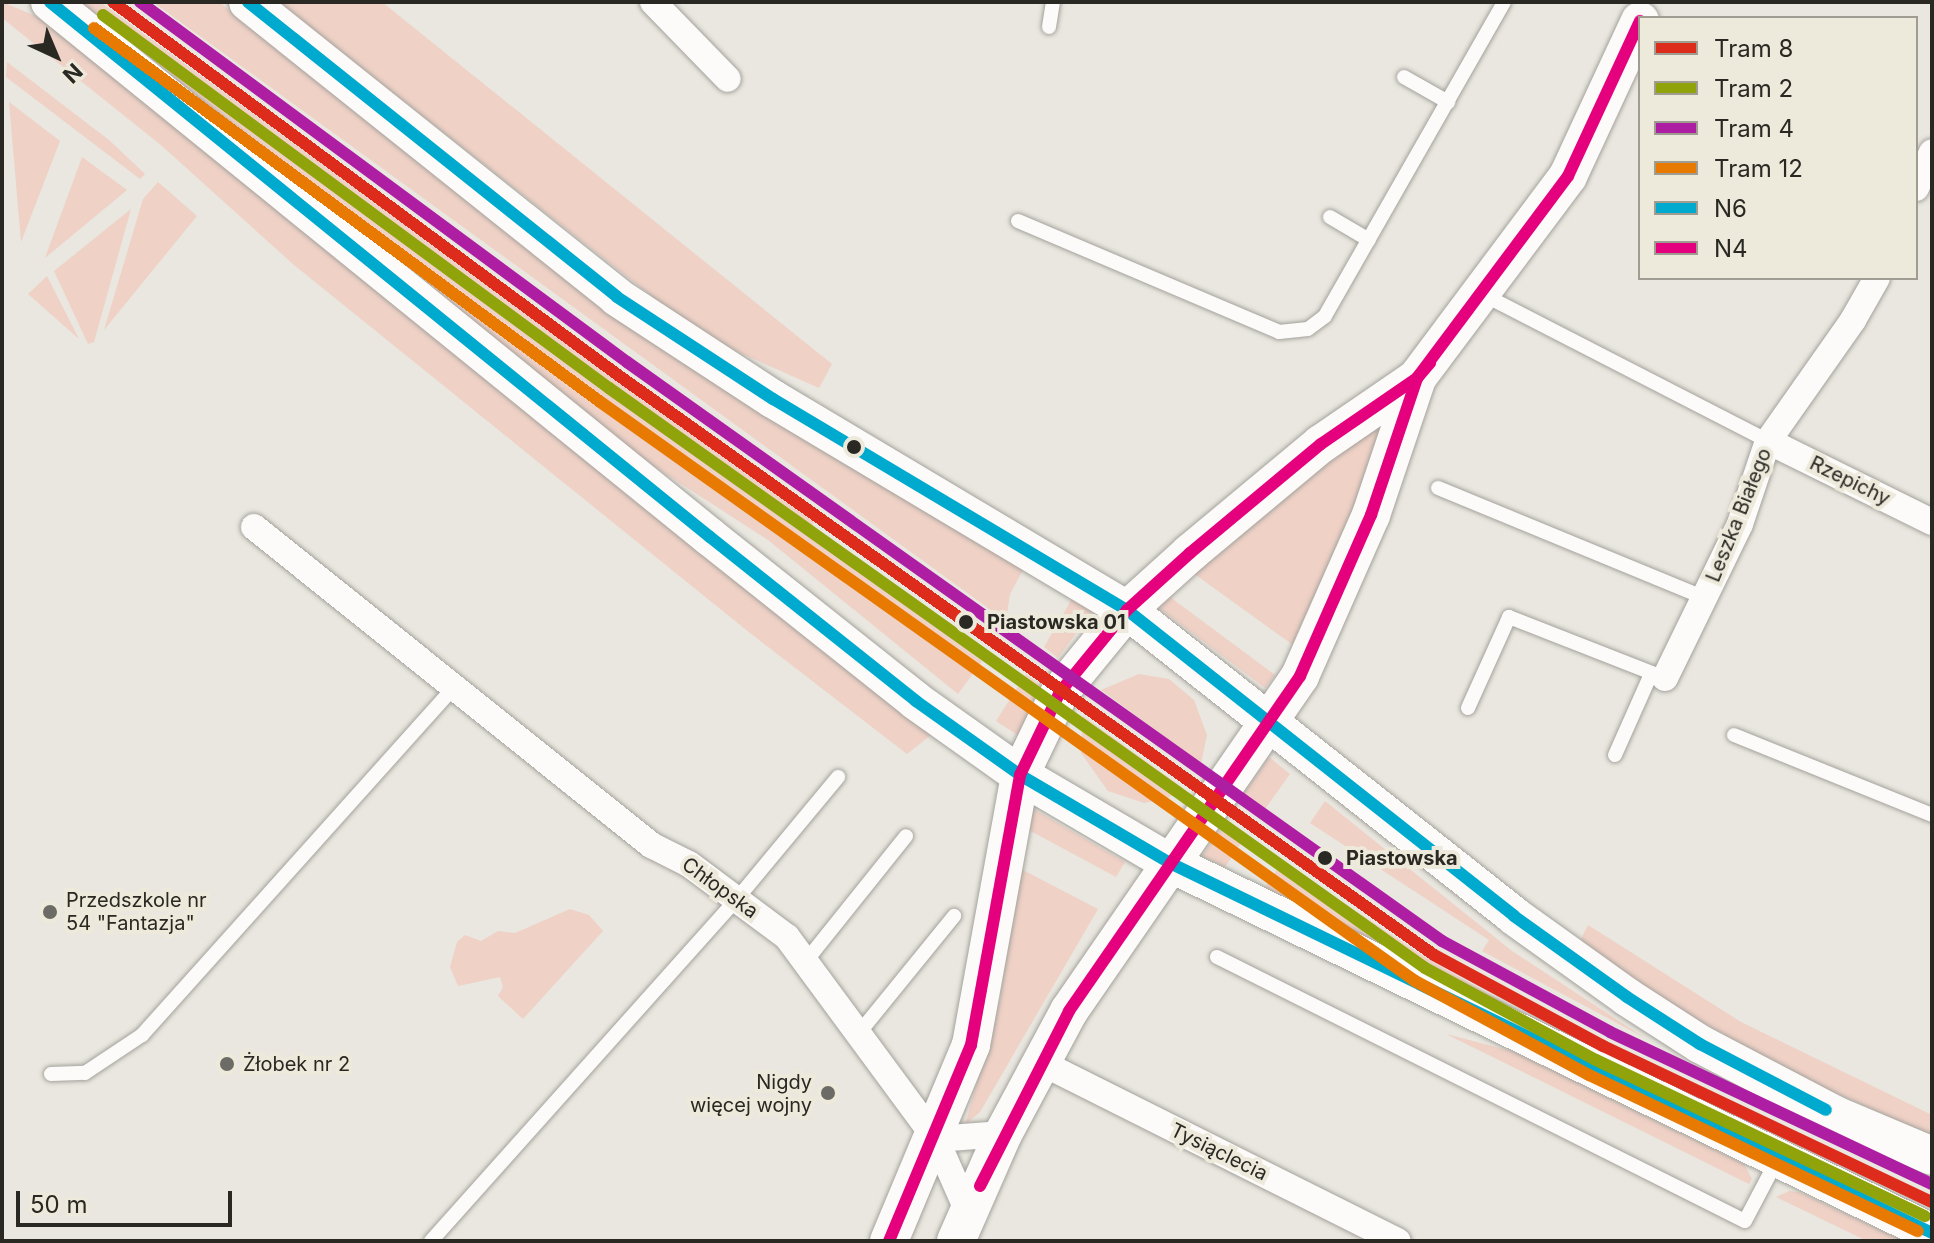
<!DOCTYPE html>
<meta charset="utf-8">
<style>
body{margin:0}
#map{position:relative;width:1934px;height:1243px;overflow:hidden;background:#e9e7df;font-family:Inter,sans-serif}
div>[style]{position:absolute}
.green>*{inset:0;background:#efd1c6}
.roads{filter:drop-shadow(0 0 2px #a4a29c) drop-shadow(0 0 2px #a4a29c)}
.lane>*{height:14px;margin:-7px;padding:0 7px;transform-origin:7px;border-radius:7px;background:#fcfbfa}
.street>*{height:26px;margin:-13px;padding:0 13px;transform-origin:13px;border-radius:13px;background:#fcfbfa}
.secondary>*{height:38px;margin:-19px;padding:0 19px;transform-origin:19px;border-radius:19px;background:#fcfbfa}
.bus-1>*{height:12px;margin:-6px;padding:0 6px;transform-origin:6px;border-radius:6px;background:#00a9ce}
.bus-2>*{height:12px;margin:-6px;padding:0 6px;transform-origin:6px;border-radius:6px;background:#e5007d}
.tram-1>*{height:12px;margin:-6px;padding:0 6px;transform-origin:6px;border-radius:6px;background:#dd2b1c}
.tram-2>*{height:12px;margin:-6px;padding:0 6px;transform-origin:6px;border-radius:6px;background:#90a30a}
.tram-3>*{height:12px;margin:-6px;padding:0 6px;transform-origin:6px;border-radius:6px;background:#ae1ea3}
.tram-4>*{height:12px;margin:-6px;padding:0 6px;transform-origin:6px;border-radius:6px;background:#e87a02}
.dots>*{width:22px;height:22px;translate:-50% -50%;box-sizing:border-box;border:4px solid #edeadb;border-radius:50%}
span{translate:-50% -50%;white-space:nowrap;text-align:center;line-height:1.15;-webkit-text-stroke:8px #edeadb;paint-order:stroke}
.street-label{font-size:20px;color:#292823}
.stop-label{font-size:20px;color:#292823;font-weight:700}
.left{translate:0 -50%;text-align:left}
.poi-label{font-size:20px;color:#292823}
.right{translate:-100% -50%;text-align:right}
.frame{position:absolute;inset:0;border:4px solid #292823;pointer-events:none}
.legend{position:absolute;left:1638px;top:16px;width:280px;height:264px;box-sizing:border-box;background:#edeadb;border:2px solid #9f9c91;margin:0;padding:10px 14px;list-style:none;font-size:24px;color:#292823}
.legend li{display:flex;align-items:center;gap:16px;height:40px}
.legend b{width:40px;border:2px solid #9f9c91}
.north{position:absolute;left:16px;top:16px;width:80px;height:80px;-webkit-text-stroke:6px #edeadb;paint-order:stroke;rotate:136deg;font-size:22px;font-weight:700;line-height:32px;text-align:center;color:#292823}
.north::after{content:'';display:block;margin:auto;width:28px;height:36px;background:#292823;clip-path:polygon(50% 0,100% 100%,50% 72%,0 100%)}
.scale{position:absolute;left:16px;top:1191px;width:216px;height:36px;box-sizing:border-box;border:4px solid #292823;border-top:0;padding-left:10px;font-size:24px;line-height:28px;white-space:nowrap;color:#292823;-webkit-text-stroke:6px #edeadb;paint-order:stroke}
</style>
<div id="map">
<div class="green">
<div style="clip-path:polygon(2px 2px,38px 17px,931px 735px,907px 754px,750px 633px,294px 265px,162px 146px,2px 18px)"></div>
<div style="clip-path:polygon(75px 2px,100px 2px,814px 522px,807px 534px,982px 661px,958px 694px,768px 540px,641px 458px)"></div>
<div style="clip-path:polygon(153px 2px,219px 2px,497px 225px,1024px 568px,1010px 594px,1006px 621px)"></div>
<div style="clip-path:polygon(277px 2px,382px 2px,832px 364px,819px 388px,713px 341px,686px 323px)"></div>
<div style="clip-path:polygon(7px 62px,109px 140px,145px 174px,140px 179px,6px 77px)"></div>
<div style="clip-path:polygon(9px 102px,60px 141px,21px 242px)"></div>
<div style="clip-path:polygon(82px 157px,127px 190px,45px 258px)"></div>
<div style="clip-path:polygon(158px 182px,197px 216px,104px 330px,143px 199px)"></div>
<div style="clip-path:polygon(131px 209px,94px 342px,88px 344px,54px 271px)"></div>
<div style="clip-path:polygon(47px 276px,79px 339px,28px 294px)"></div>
<div style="clip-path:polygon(1395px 416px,1293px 645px,1193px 573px,1341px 450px)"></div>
<div style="clip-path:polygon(1073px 597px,1093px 610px,1058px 658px,1044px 647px)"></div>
<div style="clip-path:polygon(1170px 597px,1275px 675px,1265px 688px,1159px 608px)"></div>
<div style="clip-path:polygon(1026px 674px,1040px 685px,1019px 736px,996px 721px)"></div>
<div style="clip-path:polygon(1139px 674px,1169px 679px,1194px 700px,1207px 735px,1201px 763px,1101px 690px)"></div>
<div style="clip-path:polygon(1083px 716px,1183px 788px,1168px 798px,1144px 803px,1108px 791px,1081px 753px)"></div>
<div style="clip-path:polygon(1269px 757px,1290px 774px,1265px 809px,1243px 794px)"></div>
<div style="clip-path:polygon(1325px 801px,1512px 951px,1645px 1038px,1482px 951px,1489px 940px,1310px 823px)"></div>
<div style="clip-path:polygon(1030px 807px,1125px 862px,1116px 877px,1027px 829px)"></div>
<div style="clip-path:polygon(1227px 820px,1247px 834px,1225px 867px,1202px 856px)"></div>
<div style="clip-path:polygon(1282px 862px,1431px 961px,1543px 1024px,1264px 889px)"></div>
<div style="clip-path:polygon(1019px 868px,1098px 909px,980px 1112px,965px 1125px,1000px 999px)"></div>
<div style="clip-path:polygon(570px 909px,589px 915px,603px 931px,523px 1019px,498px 996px,503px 987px,500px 977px,458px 986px,450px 967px,457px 942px,465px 935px,481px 941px,498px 931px,515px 933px)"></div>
<div style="clip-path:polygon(1588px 925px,1741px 1022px,1932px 1115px,1932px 1136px,1802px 1078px,1673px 1006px,1579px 943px)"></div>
<div style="clip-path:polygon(1446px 1034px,1515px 1052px,1744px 1164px,1752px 1179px,1749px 1184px)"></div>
<div style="clip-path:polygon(1789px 1191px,1799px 1192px,1904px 1241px,1867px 1241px,1776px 1197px)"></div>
</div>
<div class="roads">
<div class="lane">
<div style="left:1049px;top:27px;width:25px;rotate:-81deg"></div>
<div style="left:1404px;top:77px;width:51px;rotate:29.6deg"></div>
<div style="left:1330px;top:217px;width:45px;rotate:30.5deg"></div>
<div style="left:1018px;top:221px;width:284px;rotate:23deg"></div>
<div style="left:1279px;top:332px;width:29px;rotate:-6deg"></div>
<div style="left:1308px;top:329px;width:21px;rotate:-37deg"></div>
<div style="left:1325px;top:316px;width:361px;rotate:-60.3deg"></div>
<div style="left:1484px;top:295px;width:319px;rotate:27.2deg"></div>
<div style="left:1438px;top:488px;width:289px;rotate:22.4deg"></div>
<div style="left:1468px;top:708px;width:100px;rotate:-65.7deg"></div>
<div style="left:1509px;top:617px;width:168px;rotate:21.4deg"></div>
<div style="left:1734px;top:735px;width:214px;rotate:22deg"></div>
<div style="left:1615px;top:755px;width:89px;rotate:-66deg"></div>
<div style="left:1217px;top:957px;width:590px;rotate:26.57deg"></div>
<div style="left:1745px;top:1221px;width:67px;rotate:-62.3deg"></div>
<div style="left:806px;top:961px;width:160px;rotate:-51.3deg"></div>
<div style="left:859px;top:1033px;width:151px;rotate:-50.9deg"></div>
<div style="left:51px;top:1074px;width:34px;rotate:-2deg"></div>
<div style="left:85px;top:1073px;width:69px;rotate:-33.7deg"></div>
<div style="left:142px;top:1035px;width:466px;rotate:-48.1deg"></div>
<div style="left:431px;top:1241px;width:457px;rotate:-48.2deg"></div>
<div style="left:736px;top:900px;width:160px;rotate:-50.3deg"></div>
</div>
<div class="street">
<div style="left:653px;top:2px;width:107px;rotate:45.8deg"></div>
<div style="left:1916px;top:188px;width:39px;rotate:-66deg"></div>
<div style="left:1768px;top:441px;width:183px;rotate:26.3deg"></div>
<div style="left:254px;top:527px;width:509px;rotate:38.69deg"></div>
<div style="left:651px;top:845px;width:42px;rotate:26.6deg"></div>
<div style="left:689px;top:864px;width:122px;rotate:36.7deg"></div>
<div style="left:787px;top:937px;width:251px;rotate:53.6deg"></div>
<div style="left:936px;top:1139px;width:80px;rotate:66.3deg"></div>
<div style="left:1665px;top:678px;width:171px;rotate:-64deg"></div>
<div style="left:1740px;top:524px;width:88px;rotate:-71.4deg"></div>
<div style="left:1768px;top:441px;width:148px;rotate:-54.9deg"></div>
<div style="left:1853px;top:320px;width:48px;rotate:-60.3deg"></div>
<div style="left:1040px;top:1062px;width:400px;rotate:26.6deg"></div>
<div style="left:936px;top:1139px;width:67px;rotate:-4.3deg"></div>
</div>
<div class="secondary">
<div style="left:50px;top:2px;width:850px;rotate:39.03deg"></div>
<div style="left:710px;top:537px;width:263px;rotate:38.5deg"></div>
<div style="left:916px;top:701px;width:128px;rotate:35.4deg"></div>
<div style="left:1020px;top:775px;width:174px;rotate:30.4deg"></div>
<div style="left:1170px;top:863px;width:847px;rotate:25.9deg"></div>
<div style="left:248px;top:2px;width:472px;rotate:38.6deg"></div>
<div style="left:617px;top:297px;width:186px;rotate:33.2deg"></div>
<div style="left:773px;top:399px;width:412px;rotate:30.8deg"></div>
<div style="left:1127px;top:610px;width:493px;rotate:38.3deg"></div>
<div style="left:1514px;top:916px;width:139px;rotate:35.6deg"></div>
<div style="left:1627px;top:997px;width:87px;rotate:32.8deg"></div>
<div style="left:1700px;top:1044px;width:153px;rotate:27.7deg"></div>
<div style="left:1835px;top:1115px;width:105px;rotate:22.9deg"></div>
<div style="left:889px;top:1241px;width:212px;rotate:-67.3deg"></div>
<div style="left:971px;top:1045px;width:274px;rotate:-79.7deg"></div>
<div style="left:1020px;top:775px;width:92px;rotate:-64.3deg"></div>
<div style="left:1060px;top:692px;width:106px;rotate:-50.7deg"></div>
<div style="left:1127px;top:610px;width:85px;rotate:-42.1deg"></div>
<div style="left:1190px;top:553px;width:170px;rotate:-39.8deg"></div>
<div style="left:1321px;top:444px;width:116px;rotate:-34.5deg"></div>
<div style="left:1417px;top:378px;width:252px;rotate:-53.2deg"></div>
<div style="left:1568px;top:176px;width:171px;rotate:-65.1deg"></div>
<div style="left:956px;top:1241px;width:117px;rotate:-66.3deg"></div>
<div style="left:1003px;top:1134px;width:140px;rotate:-61.8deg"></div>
<div style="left:1069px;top:1011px;width:407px;rotate:-55.4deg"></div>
<div style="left:1300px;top:676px;width:176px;rotate:-66.2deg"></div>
<div style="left:1371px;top:515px;width:145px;rotate:-71.4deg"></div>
</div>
</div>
<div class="bus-1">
<div style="left:50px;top:2px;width:850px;rotate:39.03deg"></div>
<div style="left:710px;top:537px;width:263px;rotate:38.5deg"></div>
<div style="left:916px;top:701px;width:128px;rotate:35.4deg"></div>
<div style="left:1020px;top:775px;width:174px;rotate:30.4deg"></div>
<div style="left:1170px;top:863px;width:847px;rotate:25.9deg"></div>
<div style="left:248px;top:2px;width:472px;rotate:38.6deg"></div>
<div style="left:617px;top:297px;width:186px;rotate:33.2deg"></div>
<div style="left:773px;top:399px;width:412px;rotate:30.8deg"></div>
<div style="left:1127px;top:610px;width:493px;rotate:38.3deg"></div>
<div style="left:1514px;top:916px;width:139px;rotate:35.6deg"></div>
<div style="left:1627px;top:997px;width:87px;rotate:32.8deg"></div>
<div style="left:1700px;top:1044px;width:142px;rotate:27.6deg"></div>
</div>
<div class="bus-2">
<div style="left:980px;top:1186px;width:196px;rotate:-63deg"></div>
<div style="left:1069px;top:1011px;width:407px;rotate:-55.4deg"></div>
<div style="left:1300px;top:676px;width:176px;rotate:-66.2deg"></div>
<div style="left:1371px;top:515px;width:145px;rotate:-71.4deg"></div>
<div style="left:1417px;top:378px;width:20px;rotate:-49deg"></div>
<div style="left:889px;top:1241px;width:212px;rotate:-67.3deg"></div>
<div style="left:971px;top:1045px;width:274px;rotate:-79.7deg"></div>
<div style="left:1020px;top:775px;width:92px;rotate:-64.3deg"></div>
<div style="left:1060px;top:692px;width:106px;rotate:-50.7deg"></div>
<div style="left:1127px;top:610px;width:85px;rotate:-42.1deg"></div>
<div style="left:1190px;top:553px;width:170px;rotate:-39.8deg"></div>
<div style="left:1321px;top:444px;width:116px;rotate:-34.5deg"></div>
<div style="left:1417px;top:378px;width:252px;rotate:-53.2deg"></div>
<div style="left:1568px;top:176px;width:171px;rotate:-65.1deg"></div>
</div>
<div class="tram-1">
<div style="left:113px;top:2px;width:628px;rotate:36.45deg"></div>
<div style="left:618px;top:375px;width:1001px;rotate:35.4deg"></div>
<div style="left:1434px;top:955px;width:192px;rotate:28.3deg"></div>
<div style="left:1603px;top:1046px;width:364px;rotate:25.4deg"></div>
</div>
<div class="tram-2">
<div style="left:103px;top:15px;width:629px;rotate:36.4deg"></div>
<div style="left:609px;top:388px;width:1001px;rotate:35.4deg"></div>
<div style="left:1425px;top:968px;width:194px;rotate:28.3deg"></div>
<div style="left:1596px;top:1060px;width:364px;rotate:25.4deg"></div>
</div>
<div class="tram-3">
<div style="left:140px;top:2px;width:606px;rotate:36.47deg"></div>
<div style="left:627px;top:362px;width:1000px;rotate:35.39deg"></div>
<div style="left:1442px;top:941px;width:191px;rotate:28.4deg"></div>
<div style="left:1610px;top:1032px;width:356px;rotate:25.3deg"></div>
</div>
<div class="tram-4">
<div style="left:94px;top:28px;width:628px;rotate:36.45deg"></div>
<div style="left:599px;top:401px;width:1001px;rotate:35.4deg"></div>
<div style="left:1415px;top:981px;width:198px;rotate:28.4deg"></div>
<div style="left:1589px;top:1075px;width:364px;rotate:25.4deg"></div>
</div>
<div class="dots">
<div style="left:854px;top:447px;background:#292823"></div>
<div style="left:966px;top:622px;background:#292823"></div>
<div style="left:1325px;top:858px;background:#292823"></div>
<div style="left:50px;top:912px;background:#6c6b65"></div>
<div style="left:227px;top:1064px;background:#6c6b65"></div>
<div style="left:828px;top:1093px;background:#6c6b65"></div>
</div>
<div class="street-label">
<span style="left:1850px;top:481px;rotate:26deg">Rzepichy</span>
<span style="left:1739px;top:515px;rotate:-68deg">Leszka Białego</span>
<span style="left:720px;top:888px;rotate:36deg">Chłopska</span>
<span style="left:1219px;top:1152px;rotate:26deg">Tysiąclecia</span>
</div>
<div class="stop-label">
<span class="left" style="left:987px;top:622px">Piastowska 01</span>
<span class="left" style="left:1346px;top:858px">Piastowska</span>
</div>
<div class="poi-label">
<span class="left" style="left:66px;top:912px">Przedszkole nr<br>54 "Fantazja"</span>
<span class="left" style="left:243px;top:1064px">Żłobek nr 2</span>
<span class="right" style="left:812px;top:1094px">Nigdy<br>więcej wojny</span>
</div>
<div class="frame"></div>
<ul class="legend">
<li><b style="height:10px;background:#dd2b1c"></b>Tram 8</li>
<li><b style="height:10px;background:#90a30a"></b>Tram 2</li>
<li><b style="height:10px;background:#ae1ea3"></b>Tram 4</li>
<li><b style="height:10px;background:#e87a02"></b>Tram 12</li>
<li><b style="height:10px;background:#00a9ce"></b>N6</li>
<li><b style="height:10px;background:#e5007d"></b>N4</li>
</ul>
<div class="north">N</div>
<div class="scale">50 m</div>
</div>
